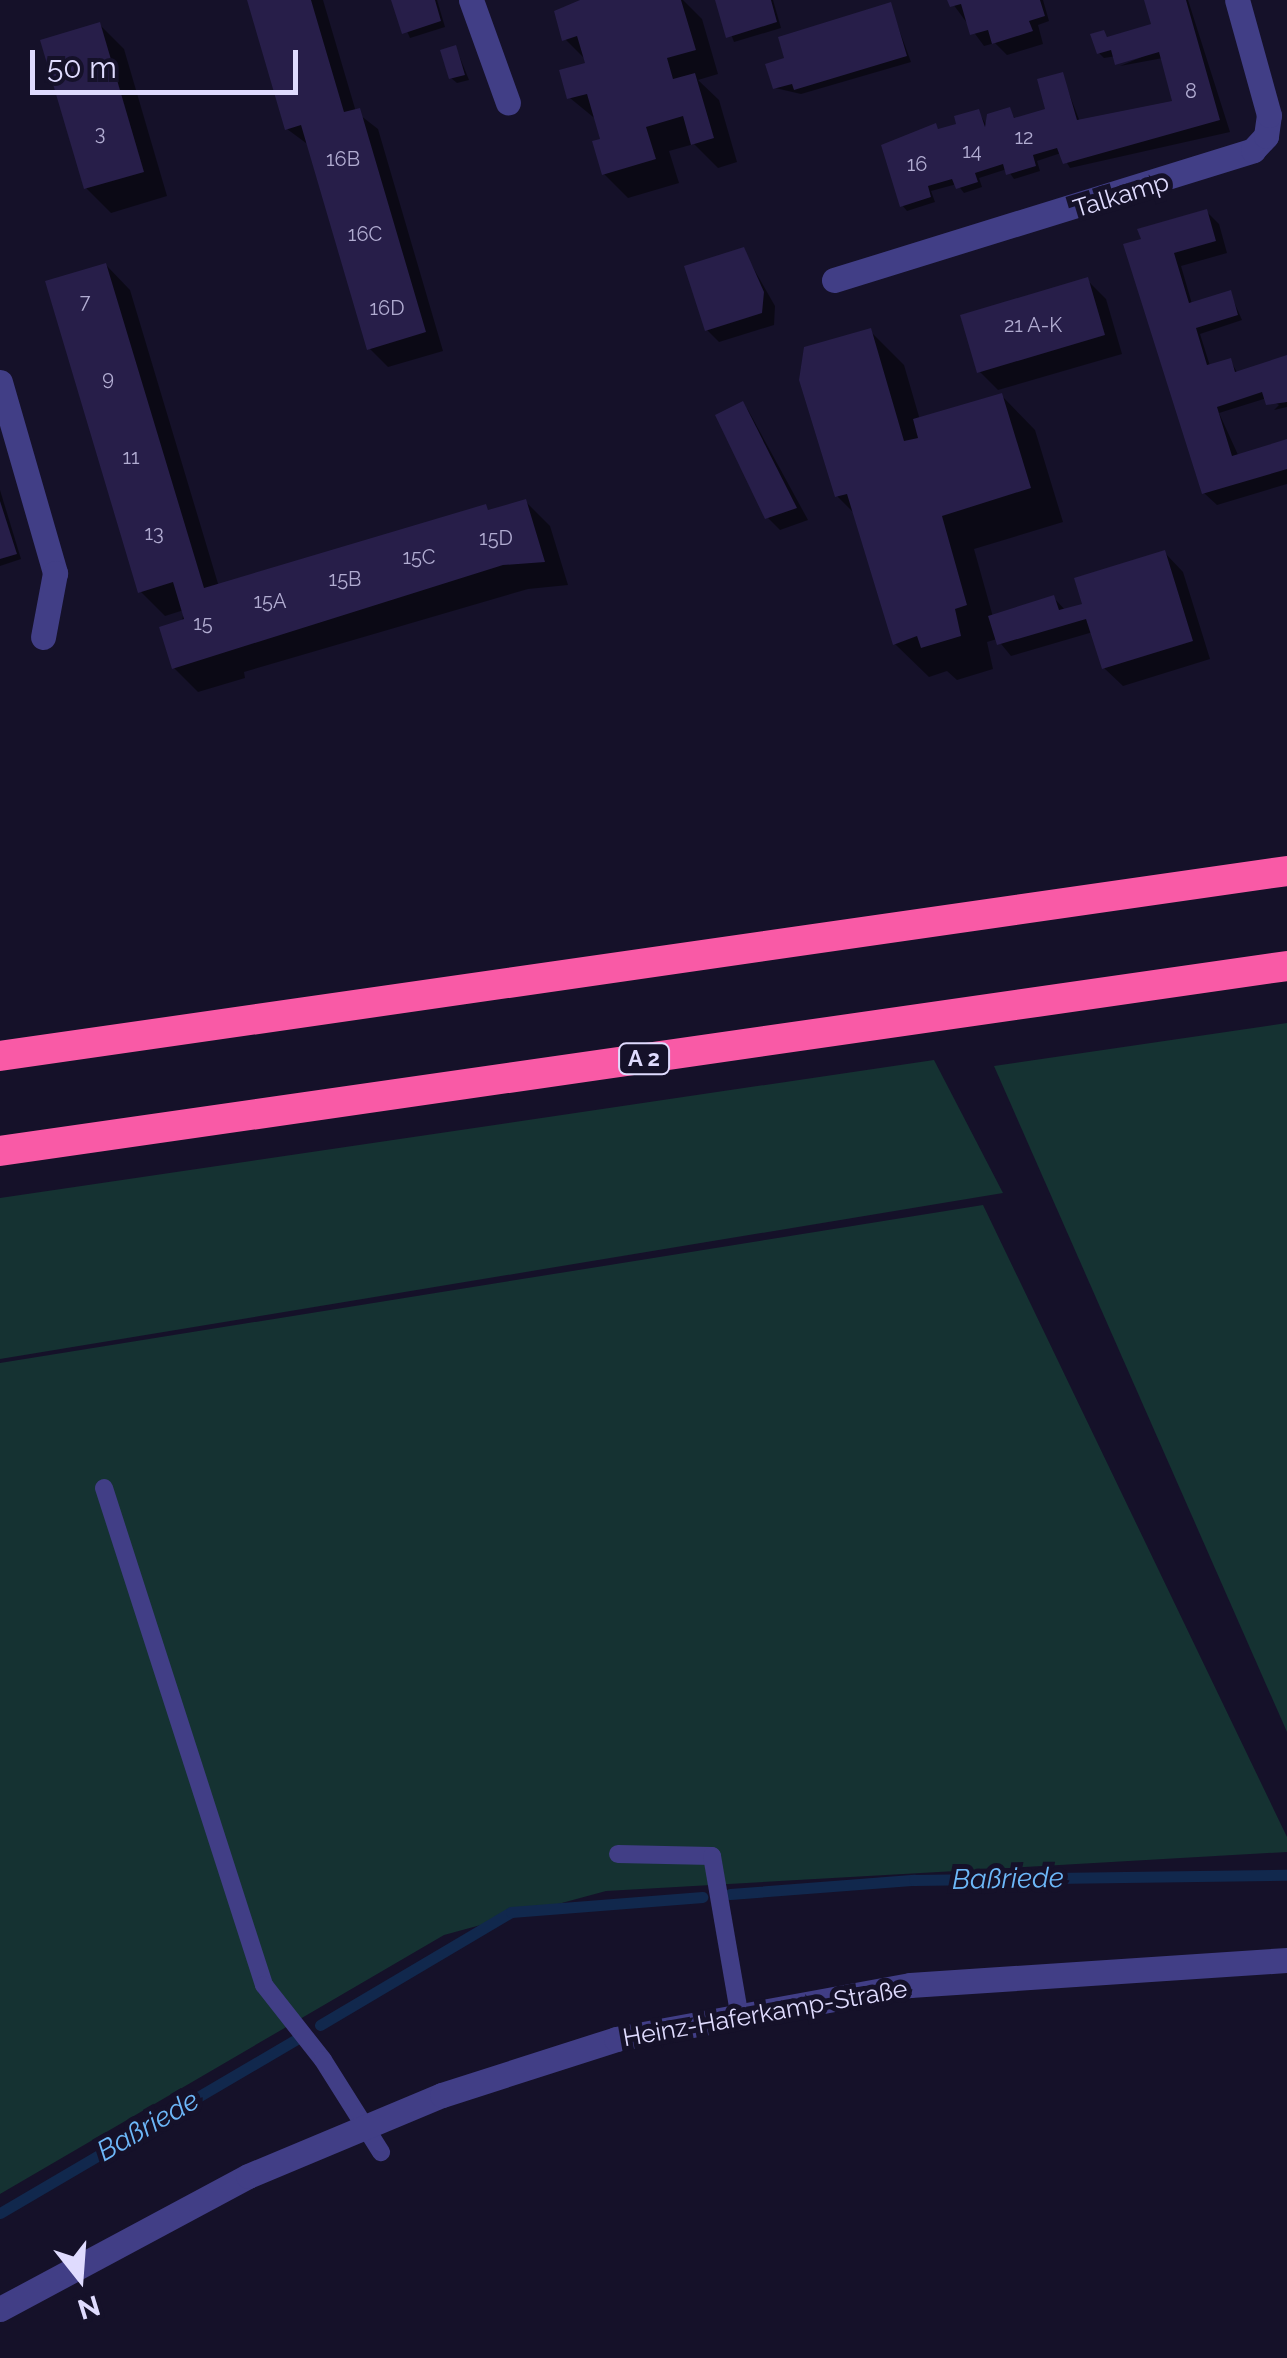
<!DOCTYPE html>
<meta charset="utf-8">
<style>
body{margin:0}
#map{position:relative;width:1287px;height:2358px;overflow:hidden;background:#151129;font-family:Raleway,sans-serif}
div>[style]{position:absolute}
.green>*{inset:0;background:#153232}
.shadow>*{inset:0;background:#0007}
.stream>*{height:11px;margin:-5.5px;padding:0 5.5px;transform-origin:5.5px;border-radius:5.5px;background:#11284d}
.building>*{inset:0;background:#271e49}
.service>*{height:18px;margin:-9px;padding:0 9px;transform-origin:9px;border-radius:9px;background:#413e86}
.minor>*{height:25px;margin:-12.5px;padding:0 12.5px;transform-origin:12.5px;border-radius:12.5px;background:#413e86}
.tertiary>*{height:25px;margin:-12.5px;padding:0 12.5px;transform-origin:12.5px;border-radius:12.5px;background:#413e86}
.motorway>*{height:30px;margin:-15px;padding:0 15px;transform-origin:15px;border-radius:15px;background:#f95aa6}
span{translate:-50% -50%;white-space:nowrap;text-align:center;line-height:1.15;-webkit-text-stroke:10px #151129;paint-order:stroke}
.number-label{font-size:20px;color:#b1acd1}
.number-label span{-webkit-text-stroke-width:0}
.shield-label span{padding:2px 8px;background:#151129;border:2px solid;border-radius:8px;-webkit-text-stroke-width:0}
.shield-label{font-size:22px;color:#dfdbfe;font-weight:700}
.street-label{font-size:25px;color:#dfdbfe}
.water-label{font-size:28px;color:#6db8f9;font-style:italic}
.north{position:absolute;left:30px;top:2228px;width:100px;height:100px;-webkit-text-stroke:8px #151129;paint-order:stroke;rotate:163deg;font-size:28px;font-weight:700;line-height:40px;text-align:center;color:#dfdbfe}
.north::after{content:'';display:block;margin:auto;width:35px;height:45px;background:#dfdbfe;clip-path:polygon(50% 0,100% 100%,50% 72%,0 100%)}
.scale{position:absolute;left:30px;top:50px;width:268px;height:45px;box-sizing:border-box;border:5px solid #dfdbfe;border-top:0;padding-left:12px;font-size:30px;line-height:35px;white-space:nowrap;color:#dfdbfe;-webkit-text-stroke:8px #151129;paint-order:stroke}
</style>
<div id="map">
<div class="green">
<div style="clip-path:polygon(1287px 1023px,1287px 1732px,994px 1066px)"></div>
<div style="clip-path:polygon(934px 1060px,1003px 1193px,0 1359px,0 1198px)"></div>
<div style="clip-path:polygon(983px 1205px,1287px 1837px,1287px 1852px,606px 1891px,444px 1935px,0 2194px,0 1363px)"></div>
</div>
<div class="shadow">
<div style="clip-path:polygon(249px 0,323px 0,356px 112px,378px 129px,443px 351px,388px 367px,369px 348px,310px 146px,287px 129px)"></div>
<div style="clip-path:polygon(393px 0,437px 0,445px 27px,410px 38px)"></div>
<div style="clip-path:polygon(582px 0,683px 0,702px 19px,718px 74px,698px 80px,719px 100px,737px 162px,718px 168px,694px 144px,669px 151px,679px 183px,628px 198px,604px 174px,598px 121px,570px 98px,590px 64px,565px 39px)"></div>
<div style="clip-path:polygon(718px 0,773px 0,781px 28px,734px 42px)"></div>
<div style="clip-path:polygon(950px 0,1043px 0,1049px 21px,1038px 25px,1043px 44px,1007px 55px,995px 43px,984px 46px)"></div>
<div style="clip-path:polygon(1147px 0,1188px 0,1230px 132px,1070px 168px,1061px 153px,1037px 161px,1040px 171px,1014px 179px,1007px 169px,979px 178px,982px 187px,964px 193px,957px 184px,931px 191px,935px 202px,907px 211px,902px 205px,935px 126px,940px 131px,959px 125px,978px 111px,988px 128px,1009px 110px,1016px 120px,1048px 111px,1062px 75px,1080px 122px,1175px 103px,1163px 58px,1120px 66px,1161px 49px,1104px 58px,1099px 53px,1104px 33px,1109px 39px,1154px 25px)"></div>
<div style="clip-path:polygon(890px 5px,911px 62px,801px 94px,775px 88px,787px 60px)"></div>
<div style="clip-path:polygon(100px 25px,124px 49px,167px 196px,111px 213px,86px 188px)"></div>
<div style="clip-path:polygon(456px 48px,469px 80px,457px 83px,451px 78px)"></div>
<div style="clip-path:polygon(1206px 211px,1219px 224px,1227px 253px,1181px 266px,1192px 304px,1230px 293px,1242px 320px,1200px 334px,1210px 366px,1230px 360px,1238px 374px,1287px 358px,1287px 407px,1274px 410px,1279px 405px,1267px 398px,1219px 413px,1239px 457px,1287px 442px,1287px 484px,1217px 505px,1204px 493px,1126px 246px)"></div>
<div style="clip-path:polygon(743px 250px,775px 306px,774px 325px,719px 342px,707px 330px)"></div>
<div style="clip-path:polygon(106px 265px,130px 290px,219px 587px,485px 507px,490px 512px,526px 502px,550px 526px,568px 585px,528px 589px,244px 672px,245px 678px,198px 692px,174px 668px,184px 610px,165px 616px,141px 592px)"></div>
<div style="clip-path:polygon(1087px 280px,1106px 299px,1122px 354px,998px 390px,980px 372px)"></div>
<div style="clip-path:polygon(870px 331px,904px 365px,920px 420px,1002px 396px,1035px 430px,1063px 522px,974px 549px,993px 617px,1054px 598px,1066px 611px,1081px 607px,1165px 553px,1183px 572px,1210px 659px,1123px 686px,1104px 668px,1093px 632px,1011px 656px,997px 639px,987px 642px,993px 669px,957px 680px,947px 671px,929px 677px,895px 644px,856px 515px,837px 496px)"></div>
<div style="clip-path:polygon(743px 404px,748px 410px,808px 520px,780px 530px,768px 518px)"></div>
<div style="clip-path:polygon(0 490px,21px 559px,0 566px)"></div>
</div>
<div class="stream">
<div style="left:730px;top:1894px;width:185px;rotate:-4.4deg"></div>
<div style="left:914px;top:1880px;width:373px;rotate:-0.8deg"></div>
<div style="left:320px;top:2025px;width:222px;rotate:-30.6deg"></div>
<div style="left:511px;top:1912px;width:192px;rotate:-4.5deg"></div>
<div style="left:0;top:2213px;width:343px;rotate:-30.4deg"></div>
</div>
<div class="building">
<div style="clip-path:polygon(247px 0,311px 0,344px 112px,360px 108px,426px 332px,367px 350px,301px 125px,285px 130px)"></div>
<div style="clip-path:polygon(391px 0,435px 0,441px 21px,402px 34px)"></div>
<div style="clip-path:polygon(580px 0,681px 0,696px 50px,667px 58px,673px 79px,695px 73px,714px 138px,691px 145px,683px 116px,646px 127px,656px 159px,602px 175px,592px 141px,600px 139px,587px 94px,567px 99px,559px 70px,585px 63px,577px 36px,562px 41px,554px 11px)"></div>
<div style="clip-path:polygon(715px 0,771px 0,777px 22px,726px 38px)"></div>
<div style="clip-path:polygon(947px 0,1040px 0,1045px 16px,1029px 21px,1033px 31px,992px 44px,988px 30px,970px 35px,961px 4px,950px 7px)"></div>
<div style="clip-path:polygon(1144px 0,1186px 0,1220px 120px,1063px 164px,1057px 148px,1033px 155px,1036px 166px,1006px 175px,1003px 164px,975px 173px,978px 182px,956px 189px,952px 179px,928px 186px,931px 197px,900px 207px,881px 145px,936px 123px,938px 129px,956px 124px,954px 116px,979px 109px,985px 127px,987px 114px,1010px 107px,1014px 118px,1045px 109px,1037px 79px,1063px 72px,1077px 120px,1172px 101px,1159px 52px,1115px 65px,1111px 50px,1097px 54px,1090px 34px,1104px 30px,1107px 37px,1151px 24px)"></div>
<div style="clip-path:polygon(891px 2px,907px 56px,794px 90px,792px 84px,773px 89px,765px 64px,784px 58px,778px 37px)"></div>
<div style="clip-path:polygon(100px 22px,144px 172px,84px 189px,40px 40px)"></div>
<div style="clip-path:polygon(456px 45px,465px 75px,449px 79px,440px 50px)"></div>
<div style="clip-path:polygon(1207px 209px,1216px 241px,1174px 253px,1189px 303px,1231px 290px,1238px 315px,1196px 328px,1207px 365px,1231px 358px,1235px 372px,1287px 355px,1287px 402px,1266px 405px,1262px 392px,1217px 407px,1232px 456px,1287px 439px,1287px 469px,1202px 494px,1123px 244px,1141px 239px,1137px 229px)"></div>
<div style="clip-path:polygon(744px 247px,764px 292px,762px 313px,705px 331px,684px 266px)"></div>
<div style="clip-path:polygon(106px 263px,204px 588px,486px 504px,488px 510px,526px 499px,545px 562px,503px 565px,172px 669px,159px 627px,184px 619px,173px 582px,138px 593px,45px 281px)"></div>
<div style="clip-path:polygon(1088px 277px,1105px 335px,977px 373px,960px 315px)"></div>
<div style="clip-path:polygon(871px 328px,904px 441px,918px 438px,913px 419px,1002px 393px,1031px 488px,942px 516px,967px 605px,955px 609px,961px 636px,921px 648px,917px 636px,893px 645px,847px 494px,835px 497px,799px 380px,804px 347px)"></div>
<div style="clip-path:polygon(743px 401px,797px 508px,765px 519px,715px 415px)"></div>
<div style="clip-path:polygon(0 501px,17px 554px,0 559px)"></div>
<div style="clip-path:polygon(1165px 550px,1193px 641px,1102px 669px,1086px 619px,997px 645px,988px 616px,1054px 595px,1059px 610px,1082px 604px,1074px 578px)"></div>
</div>
<div class="service">
<div style="left:104px;top:1488px;width:522px;rotate:72.15deg"></div>
<div style="left:264px;top:1985px;width:95px;rotate:51.8deg"></div>
<div style="left:323px;top:2060px;width:109px;rotate:57.8deg"></div>
<div style="left:618px;top:1854px;width:94px;rotate:1.2deg"></div>
<div style="left:712px;top:1856px;width:159px;rotate:80.2deg"></div>
</div>
<div class="minor">
<div style="left:471px;top:0;width:109px;rotate:70.2deg"></div>
<div style="left:834px;top:280px;width:439px;rotate:-17.2deg"></div>
<div style="left:1253px;top:150px;width:19px;rotate:-47deg"></div>
<div style="left:1266px;top:136px;width:21px;rotate:-82deg"></div>
<div style="left:1269px;top:115px;width:119px;rotate:-105.5deg"></div>
<div style="left:0;top:382px;width:199px;rotate:73.9deg"></div>
<div style="left:55px;top:573px;width:65px;rotate:100.6deg"></div>
</div>
<div class="tertiary">
<div style="left:0;top:2309px;width:281px;rotate:-28.2deg"></div>
<div style="left:248px;top:2176px;width:210px;rotate:-22.7deg"></div>
<div style="left:442px;top:2095px;width:183px;rotate:-17.8deg"></div>
<div style="left:616px;top:2039px;width:299px;rotate:-10.4deg"></div>
<div style="left:910px;top:1985px;width:378px;rotate:-3.8deg"></div>
</div>
<div class="motorway">
<div style="left:0;top:1056px;width:1300px;rotate:-8.18deg"></div>
<div style="left:0;top:1151px;width:1300px;rotate:-8.18deg"></div>
</div>
<div class="number-label">
<span style="left:1191px;top:91px">8</span>
<span style="left:100px;top:133px">3</span>
<span style="left:1024px;top:137px">12</span>
<span style="left:972px;top:151px">14</span>
<span style="left:343px;top:159px">16B</span>
<span style="left:917px;top:164px">16</span>
<span style="left:365px;top:234px">16C</span>
<span style="left:85px;top:301px">7</span>
<span style="left:387px;top:308px">16D</span>
<span style="left:1033px;top:325px">21 A-K</span>
<span style="left:108px;top:378px">9</span>
<span style="left:131px;top:457px">11</span>
<span style="left:154px;top:533px">13</span>
<span style="left:496px;top:538px">15D</span>
<span style="left:419px;top:557px">15C</span>
<span style="left:345px;top:579px">15B</span>
<span style="left:270px;top:601px">15A</span>
<span style="left:203px;top:623px">15</span>
</div>
<div class="shield-label">
<span style="left:644px;top:1059px">A 2</span>
</div>
<div class="street-label">
<span style="left:1121px;top:195px;rotate:-17deg">Talkamp</span>
<span style="left:765px;top:2013px;rotate:-10deg">Heinz-Haferkamp-Straße</span>
</div>
<div class="water-label">
<span style="left:1008px;top:1879px;rotate:-1deg">Baßriede</span>
<span style="left:148px;top:2126px;rotate:-30deg">Baßriede</span>
</div>
<div class="north">N</div>
<div class="scale">50 m</div>
</div>
